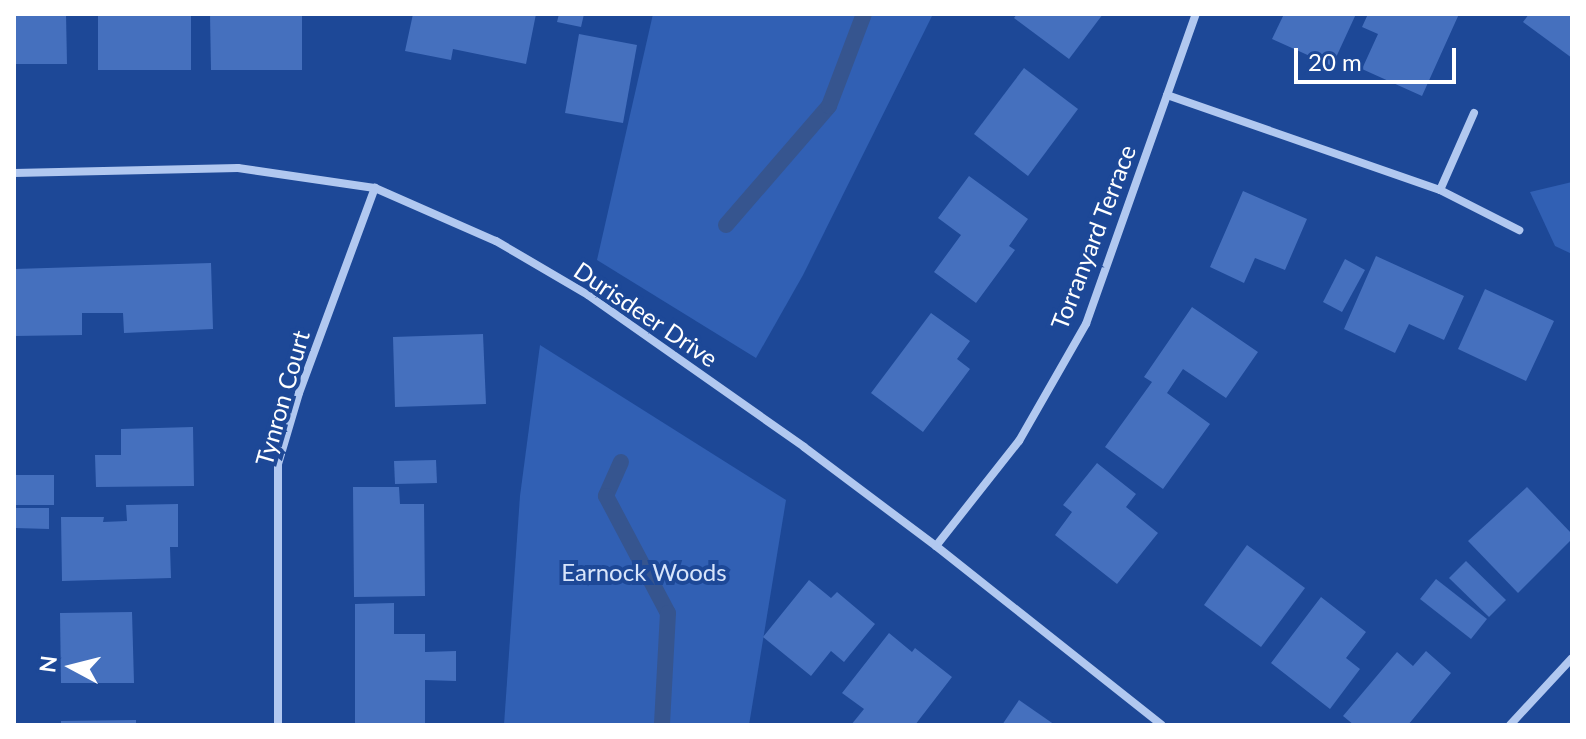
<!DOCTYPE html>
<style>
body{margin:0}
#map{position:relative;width:1586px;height:739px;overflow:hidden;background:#1d4897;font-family:Lato,sans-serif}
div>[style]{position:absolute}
.green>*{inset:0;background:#3160b4}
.stream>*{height:16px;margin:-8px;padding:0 8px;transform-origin:8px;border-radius:8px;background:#36558f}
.building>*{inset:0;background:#4570be}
.street>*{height:8px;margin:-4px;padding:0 4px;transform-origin:4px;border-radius:4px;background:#b1c8f0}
span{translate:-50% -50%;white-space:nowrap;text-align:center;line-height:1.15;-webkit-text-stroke:8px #1d4897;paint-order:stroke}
.street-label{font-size:24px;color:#fff}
.park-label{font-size:24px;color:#d8e5fb}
.frame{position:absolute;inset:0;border:16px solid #fff;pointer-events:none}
.north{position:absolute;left:32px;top:627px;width:80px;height:80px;-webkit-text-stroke:6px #1d4897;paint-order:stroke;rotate:277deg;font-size:22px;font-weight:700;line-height:32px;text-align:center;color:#fff}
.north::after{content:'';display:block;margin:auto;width:28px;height:36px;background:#fff;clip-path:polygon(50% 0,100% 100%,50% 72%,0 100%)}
.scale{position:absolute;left:1294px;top:48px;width:162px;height:36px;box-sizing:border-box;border:4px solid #fff;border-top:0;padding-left:10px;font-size:24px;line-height:28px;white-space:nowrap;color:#fff;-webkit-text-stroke:6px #1d4897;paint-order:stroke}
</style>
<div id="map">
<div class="green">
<div style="clip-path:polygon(653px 14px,933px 14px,803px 275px,756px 358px,597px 260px)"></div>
<div style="clip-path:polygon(1572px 182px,1572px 254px,1555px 246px,1530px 192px)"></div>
<div style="clip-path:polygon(540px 345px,786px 500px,749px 725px,504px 725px,520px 496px)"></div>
</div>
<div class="stream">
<div style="left:726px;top:225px;width:157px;rotate:-49.1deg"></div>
<div style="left:829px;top:106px;width:98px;rotate:-69.2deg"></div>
<div style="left:621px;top:462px;width:37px;rotate:114deg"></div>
<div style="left:606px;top:496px;width:132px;rotate:62.1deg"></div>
<div style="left:668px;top:613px;width:112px;rotate:93.1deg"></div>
</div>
<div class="building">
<div style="clip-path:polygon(14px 14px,66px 14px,67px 64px,14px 64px)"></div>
<div style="clip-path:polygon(98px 14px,191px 14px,191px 70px,98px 70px)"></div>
<div style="clip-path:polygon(210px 14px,302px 14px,302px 70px,211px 70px)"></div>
<div style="clip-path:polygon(413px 14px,536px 14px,526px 64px,453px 49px,451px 60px,405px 51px)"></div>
<div style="clip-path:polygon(559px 14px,584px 14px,581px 27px,557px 22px)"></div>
<div style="clip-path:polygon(1017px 14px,1103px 14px,1069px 59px,1014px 18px)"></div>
<div style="clip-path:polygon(1284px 14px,1356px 14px,1332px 66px,1272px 39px)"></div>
<div style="clip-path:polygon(1368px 14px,1459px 14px,1422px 96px,1362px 69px,1378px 34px,1362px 27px)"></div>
<div style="clip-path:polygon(1529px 14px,1572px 14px,1572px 58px,1523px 22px)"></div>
<div style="clip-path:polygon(579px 34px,637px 45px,623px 123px,565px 113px)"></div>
<div style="clip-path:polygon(1024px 68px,1078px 109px,1028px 176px,974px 134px)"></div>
<div style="clip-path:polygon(969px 176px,1028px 219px,1009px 246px,1015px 250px,976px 303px,934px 272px,961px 235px,938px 218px)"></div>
<div style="clip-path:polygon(1243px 191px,1307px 219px,1285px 270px,1255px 258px,1244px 283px,1210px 267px)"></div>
<div style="clip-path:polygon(1376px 256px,1464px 296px,1444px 340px,1409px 324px,1395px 353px,1344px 329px)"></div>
<div style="clip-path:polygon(1345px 259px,1365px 270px,1342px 312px,1323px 302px)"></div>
<div style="clip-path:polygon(211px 263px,213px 329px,124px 333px,123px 313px,82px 313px,82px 335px,14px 336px,14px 269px)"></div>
<div style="clip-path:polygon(1485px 289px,1554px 321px,1526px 381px,1458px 349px)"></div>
<div style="clip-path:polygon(1192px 307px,1258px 352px,1226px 398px,1183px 369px,1167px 393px,1210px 424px,1163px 489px,1105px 447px,1152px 382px,1144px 377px)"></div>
<div style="clip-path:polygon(931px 313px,970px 341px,957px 359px,970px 369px,923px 432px,871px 393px)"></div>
<div style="clip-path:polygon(483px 334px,486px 404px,395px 407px,393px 337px)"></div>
<div style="clip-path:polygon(193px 427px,194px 486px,96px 487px,95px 455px,121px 455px,121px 429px)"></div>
<div style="clip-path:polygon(436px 460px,437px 483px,395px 484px,394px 461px)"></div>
<div style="clip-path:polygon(1097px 463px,1136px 494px,1126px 507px,1158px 533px,1117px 584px,1055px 535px,1072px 512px,1063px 505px)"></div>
<div style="clip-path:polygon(14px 475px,54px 475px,54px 505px,14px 505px)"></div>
<div style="clip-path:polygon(353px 487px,399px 487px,400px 504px,424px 504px,425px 596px,354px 597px)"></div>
<div style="clip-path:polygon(1527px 487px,1572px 534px,1572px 539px,1518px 593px,1468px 541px)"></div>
<div style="clip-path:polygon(178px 504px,178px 547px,170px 547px,171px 578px,62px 581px,61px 517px,104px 517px,103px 522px,127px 521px,126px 505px)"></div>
<div style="clip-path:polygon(15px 508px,49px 508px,49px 529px,15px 528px)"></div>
<div style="clip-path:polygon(1247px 545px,1305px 588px,1261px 647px,1204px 605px)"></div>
<div style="clip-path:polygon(1466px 561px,1506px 600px,1489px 617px,1449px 578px)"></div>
<div style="clip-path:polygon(1436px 579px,1487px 619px,1471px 639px,1420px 599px)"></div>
<div style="clip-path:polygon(809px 580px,831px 598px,837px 592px,875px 624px,844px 662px,831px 651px,811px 676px,763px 637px)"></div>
<div style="clip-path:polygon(1321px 597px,1366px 632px,1346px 658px,1360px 669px,1330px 709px,1271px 663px)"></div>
<div style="clip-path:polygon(394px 603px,394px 634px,425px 634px,425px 652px,456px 651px,456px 681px,425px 680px,425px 725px,355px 725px,355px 604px)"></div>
<div style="clip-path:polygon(132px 612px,134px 683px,61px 683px,60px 613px)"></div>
<div style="clip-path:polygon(889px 633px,912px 652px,915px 648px,952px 677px,915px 725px,851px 725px,864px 709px,842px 693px)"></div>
<div style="clip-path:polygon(1426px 651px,1451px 673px,1408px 725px,1354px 725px,1343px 716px,1397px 652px,1413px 666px)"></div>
<div style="clip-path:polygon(1019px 700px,1055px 725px,1002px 725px)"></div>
<div style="clip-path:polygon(136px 720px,136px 725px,61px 725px,61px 721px)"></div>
</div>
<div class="street">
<div style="left:1167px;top:95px;width:289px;rotate:19.2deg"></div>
<div style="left:1474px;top:113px;width:84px;rotate:113.8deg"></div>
<div style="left:1440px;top:190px;width:89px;rotate:26.9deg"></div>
<div style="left:14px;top:173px;width:224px;rotate:-1.3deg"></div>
<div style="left:238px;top:168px;width:138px;rotate:8.3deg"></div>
<div style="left:375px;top:188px;width:132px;rotate:23.7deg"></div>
<div style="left:496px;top:241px;width:107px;rotate:30.4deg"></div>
<div style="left:588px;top:295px;width:264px;rotate:35.1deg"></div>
<div style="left:804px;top:447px;width:165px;rotate:36.9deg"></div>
<div style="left:936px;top:546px;width:288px;rotate:38.4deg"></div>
<div style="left:936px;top:546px;width:134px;rotate:-51.7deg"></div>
<div style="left:1019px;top:441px;width:135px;rotate:-60.2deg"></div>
<div style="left:1086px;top:324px;width:329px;rotate:-70.5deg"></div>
<div style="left:278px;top:725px;width:261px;rotate:-90deg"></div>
<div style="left:278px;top:464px;width:74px;rotate:-73.5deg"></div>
<div style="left:299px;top:393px;width:219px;rotate:-69.7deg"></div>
<div style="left:1510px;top:725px;width:91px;rotate:-47.2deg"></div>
</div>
<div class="street-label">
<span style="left:1093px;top:237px;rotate:-69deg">Torranyard Terrace</span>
<span style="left:646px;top:314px;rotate:34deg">Durisdeer Drive</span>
<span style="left:282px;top:398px;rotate:-74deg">Tynron Court</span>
</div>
<div class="park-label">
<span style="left:644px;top:572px">Earnock Woods</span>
</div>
<div class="frame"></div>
<div class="north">N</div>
<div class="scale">20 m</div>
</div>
